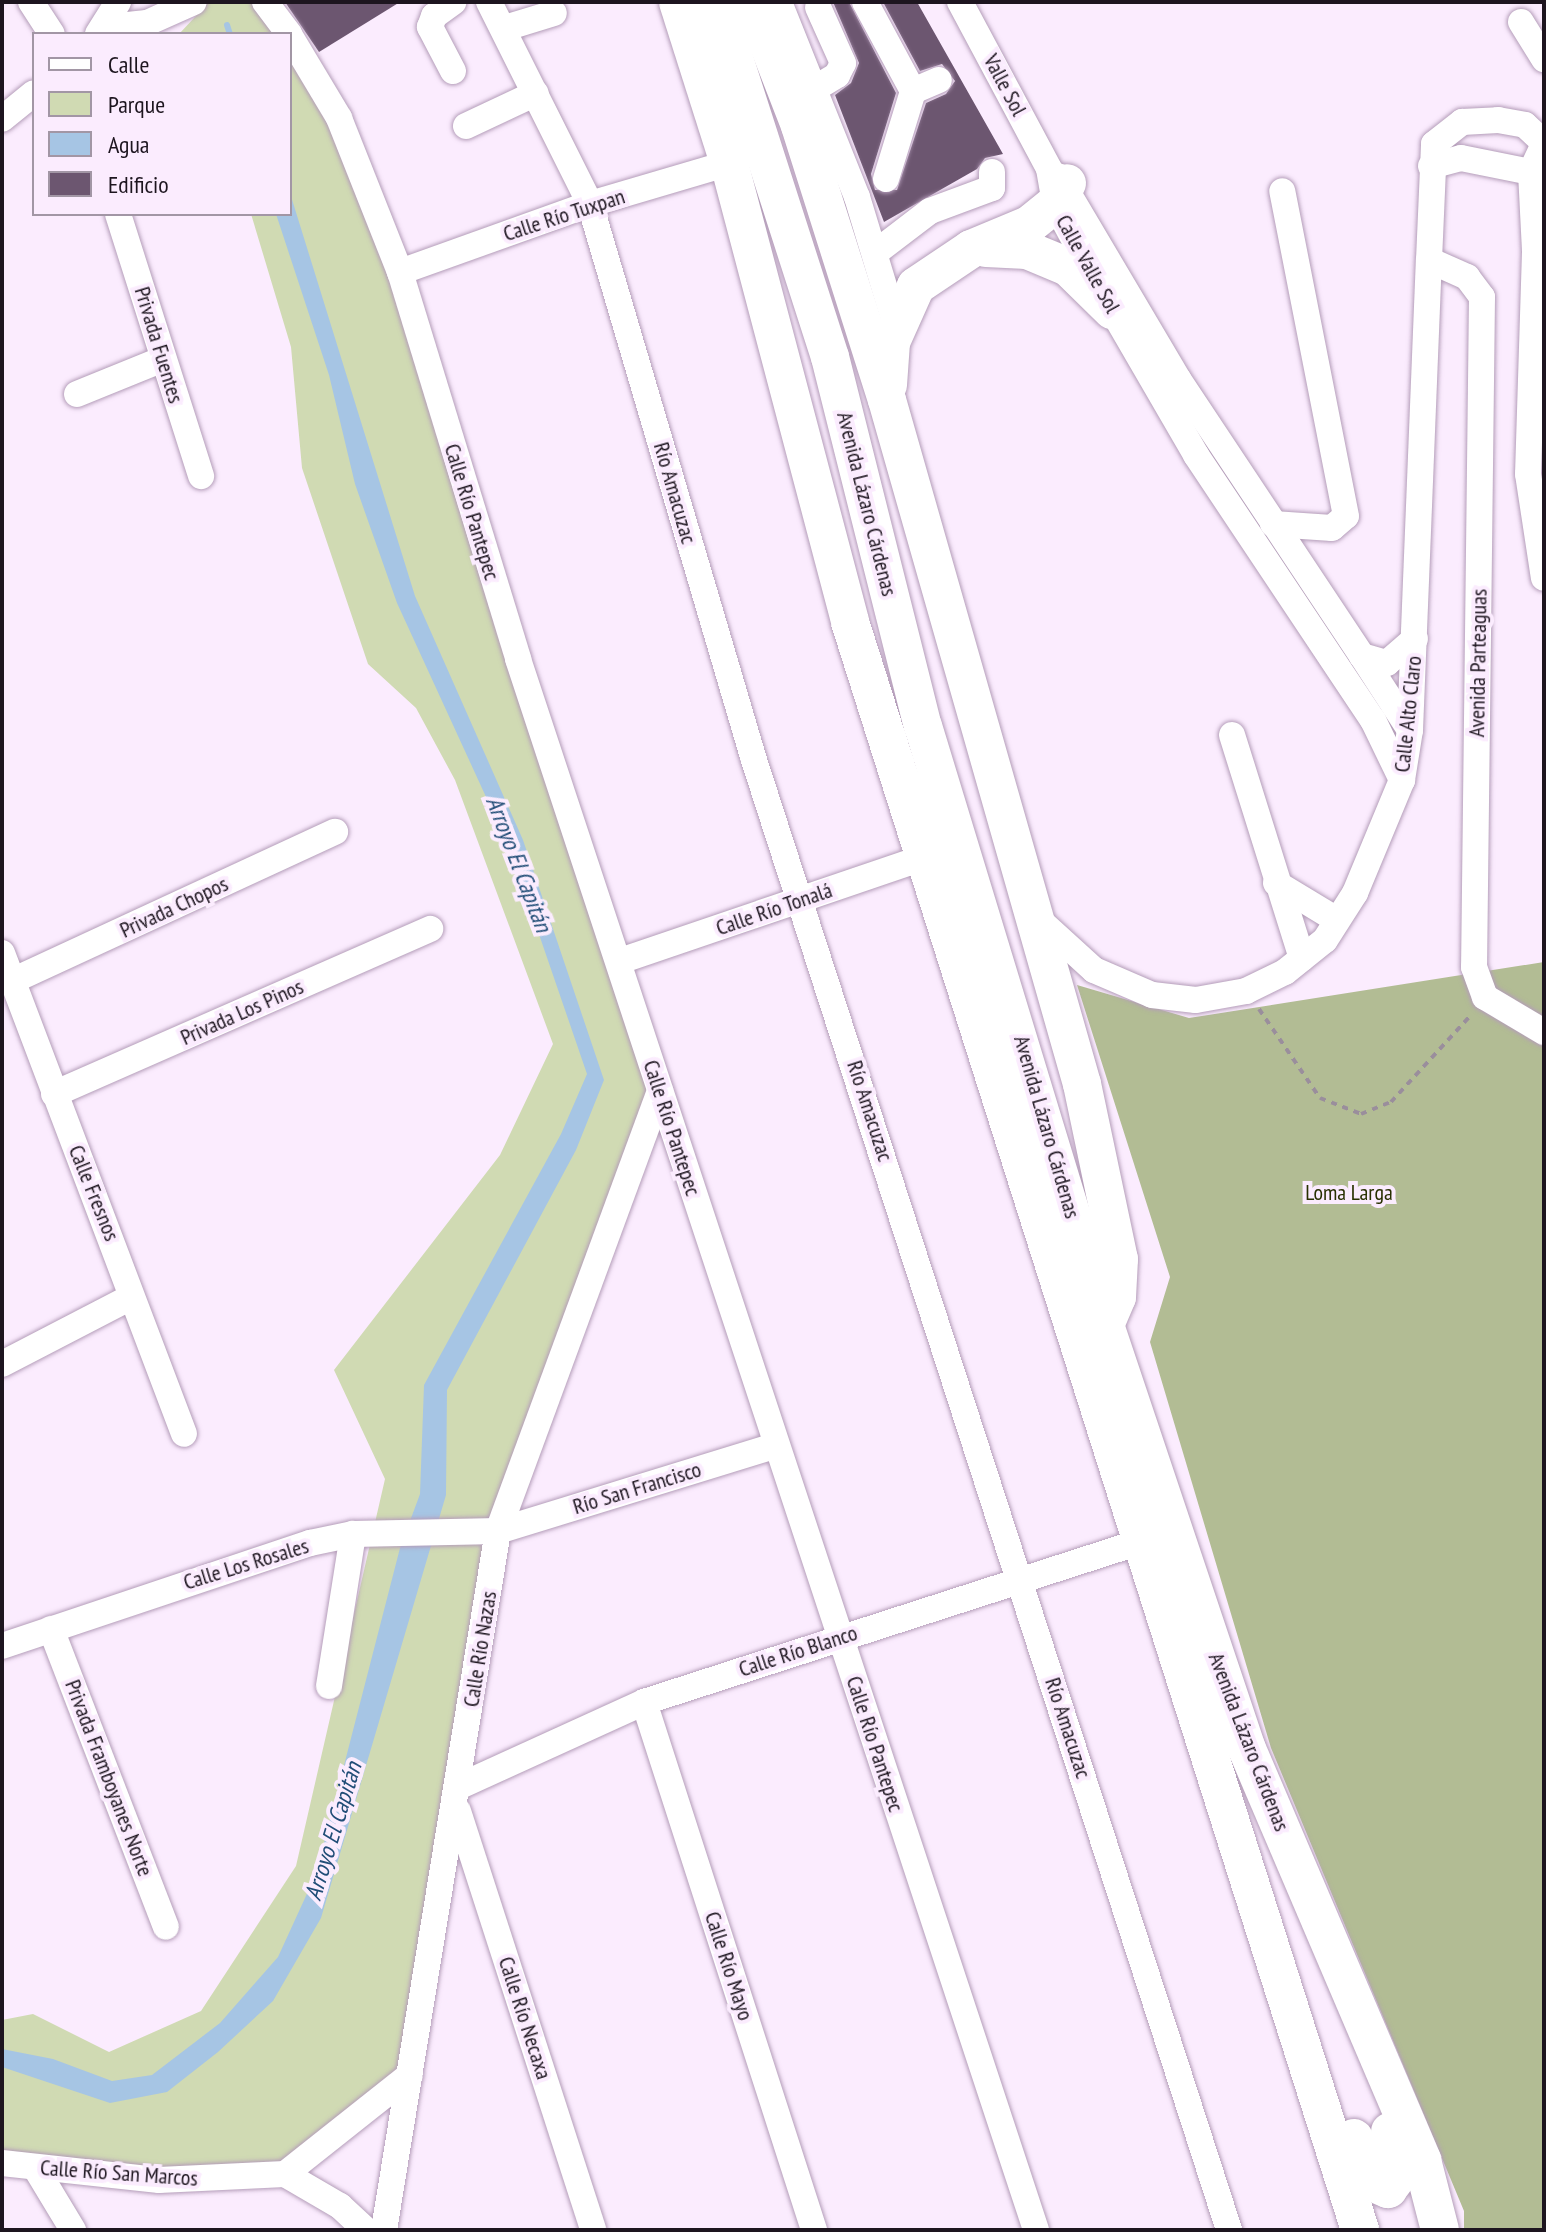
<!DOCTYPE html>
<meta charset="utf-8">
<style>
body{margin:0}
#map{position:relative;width:1546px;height:2232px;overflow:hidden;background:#fbecfe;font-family:"PT Sans Narrow",sans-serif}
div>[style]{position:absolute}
.green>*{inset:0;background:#d0dab3}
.forest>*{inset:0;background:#b2bc94}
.water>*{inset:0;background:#a6c5e4}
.stream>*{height:6px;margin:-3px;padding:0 3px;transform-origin:3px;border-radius:3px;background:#a6c5e4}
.building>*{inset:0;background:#6c5670}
.path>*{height:4px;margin-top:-2px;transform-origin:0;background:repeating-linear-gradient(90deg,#9a8e9c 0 6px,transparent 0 12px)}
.roads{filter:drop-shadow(0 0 2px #b49db9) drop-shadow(0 0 2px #b49db9)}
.minor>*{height:26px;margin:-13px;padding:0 13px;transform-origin:13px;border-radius:13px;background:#fff}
.highway>*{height:38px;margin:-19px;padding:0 19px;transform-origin:19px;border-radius:19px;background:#fff}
span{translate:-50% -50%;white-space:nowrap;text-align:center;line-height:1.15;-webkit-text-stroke:8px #fbecfe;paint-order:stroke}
.street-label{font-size:22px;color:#1d151f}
.park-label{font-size:22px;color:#283000}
.water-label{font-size:24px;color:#214d77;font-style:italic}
.frame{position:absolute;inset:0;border:4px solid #1d151f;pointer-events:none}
.legend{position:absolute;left:32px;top:32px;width:260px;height:184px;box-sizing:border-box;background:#fbecfe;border:2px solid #a296a5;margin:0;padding:10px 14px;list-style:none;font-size:24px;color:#1d151f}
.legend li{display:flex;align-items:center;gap:16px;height:40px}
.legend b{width:40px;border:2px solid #a296a5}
</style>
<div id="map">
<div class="green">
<div style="clip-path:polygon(209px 2px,264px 2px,288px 34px,179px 34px)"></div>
<div style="clip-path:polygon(290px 36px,339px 118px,660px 1091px,498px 1531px,410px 2075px,285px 2174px,2px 2163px,2px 2020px,33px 2014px,109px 2052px,201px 2011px,296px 1866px,385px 1479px,334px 1370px,500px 1155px,553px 1044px,455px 780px,416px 708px,368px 664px,302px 468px,291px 347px,251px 214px,290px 214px)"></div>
</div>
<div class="forest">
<div style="clip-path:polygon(1544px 962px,1544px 2230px,1464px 2230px,1464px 2211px,1271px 1748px,1150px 1342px,1170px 1277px,1077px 985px,1189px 1018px)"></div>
</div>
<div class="water">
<div style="clip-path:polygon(290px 193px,415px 596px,523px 840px,604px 1080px,576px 1150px,447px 1390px,446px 1495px,321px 1918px,273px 2001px,218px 2052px,167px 2092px,110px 2103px,2px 2067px,2px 2049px,53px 2059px,112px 2081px,152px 2075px,220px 2023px,278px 1957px,316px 1874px,400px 1548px,420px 1494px,424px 1385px,561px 1134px,587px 1074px,509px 847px,397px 603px,355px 484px,329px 375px,276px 214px,290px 214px)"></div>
</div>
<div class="stream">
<div style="left:227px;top:25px;width:9px;rotate:72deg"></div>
</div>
<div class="building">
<div style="clip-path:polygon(285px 2px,400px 2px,319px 52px)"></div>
<div style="clip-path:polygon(833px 2px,849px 2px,896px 93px,871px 174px,875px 190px,897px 190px,926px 103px,946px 94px,955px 81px,942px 64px,920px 71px,883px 2px,917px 2px,1003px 154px,985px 158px,977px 169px,884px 222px,835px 95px,851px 83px,859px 63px)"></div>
</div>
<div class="path">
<div style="left:1259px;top:1009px;width:108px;rotate:55.6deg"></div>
<div style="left:1320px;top:1098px;width:44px;rotate:21.3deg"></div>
<div style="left:1361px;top:1114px;width:32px;rotate:-22deg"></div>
<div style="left:1391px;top:1102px;width:118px;rotate:-47.4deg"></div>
</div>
<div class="roads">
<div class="minor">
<div style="left:31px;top:2px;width:38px;rotate:57deg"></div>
<div style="left:265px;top:2px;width:40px;rotate:53deg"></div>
<div style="left:489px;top:2px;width:226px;rotate:63.4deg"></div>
<div style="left:590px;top:204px;width:580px;rotate:73.57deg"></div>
<div style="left:754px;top:760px;width:1545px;rotate:72.09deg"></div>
<div style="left:779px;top:2px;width:210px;rotate:68.2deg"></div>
<div style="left:857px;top:197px;width:134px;rotate:73.1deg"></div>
<div style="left:865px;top:2px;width:101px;rotate:61.7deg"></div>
<div style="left:960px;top:2px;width:189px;rotate:61.9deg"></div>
<div style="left:1049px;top:169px;width:36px;rotate:80deg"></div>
<div style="left:1055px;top:204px;width:120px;rotate:61.7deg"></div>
<div style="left:1112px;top:310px;width:168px;rotate:59.9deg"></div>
<div style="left:1196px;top:455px;width:319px;rotate:56.3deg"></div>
<div style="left:1373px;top:720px;width:67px;rotate:64.2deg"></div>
<div style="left:1521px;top:22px;width:44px;rotate:58.1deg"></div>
<div style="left:118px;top:26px;width:29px;rotate:-6deg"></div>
<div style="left:147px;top:23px;width:51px;rotate:-24.1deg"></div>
<div style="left:505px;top:28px;width:51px;rotate:-17deg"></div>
<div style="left:98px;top:34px;width:38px;rotate:-58deg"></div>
<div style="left:290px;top:36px;width:96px;rotate:59.1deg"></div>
<div style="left:339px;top:118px;width:166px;rotate:68.4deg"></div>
<div style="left:400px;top:272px;width:405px;rotate:73deg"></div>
<div style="left:518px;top:659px;width:1654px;rotate:71.75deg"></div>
<div style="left:453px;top:71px;width:50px;rotate:-117.6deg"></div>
<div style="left:430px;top:27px;width:12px;rotate:-70deg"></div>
<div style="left:434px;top:16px;width:24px;rotate:-36deg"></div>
<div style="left:814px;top:89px;width:27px;rotate:-31deg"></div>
<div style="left:837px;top:75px;width:13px;rotate:-63deg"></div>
<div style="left:843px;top:63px;width:61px;rotate:-114.1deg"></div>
<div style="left:2px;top:119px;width:41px;rotate:-39.1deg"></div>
<div style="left:466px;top:126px;width:77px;rotate:-25.2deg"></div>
<div style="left:1544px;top:144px;width:31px;rotate:115deg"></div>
<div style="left:1531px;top:172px;width:80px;rotate:87.1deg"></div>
<div style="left:1535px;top:252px;width:222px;rotate:91.8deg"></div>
<div style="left:1528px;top:474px;width:105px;rotate:81.3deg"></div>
<div style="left:1431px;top:166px;width:31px;rotate:-15deg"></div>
<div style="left:1461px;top:158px;width:71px;rotate:11.3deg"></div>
<div style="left:1058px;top:176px;width:236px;rotate:59.4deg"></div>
<div style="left:1178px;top:379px;width:333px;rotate:56.4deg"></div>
<div style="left:1362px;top:656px;width:26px;rotate:16deg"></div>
<div style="left:1387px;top:663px;width:37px;rotate:-41deg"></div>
<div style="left:886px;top:179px;width:92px;rotate:-72.9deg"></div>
<div style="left:913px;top:91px;width:28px;rotate:-23deg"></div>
<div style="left:118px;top:214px;width:275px;rotate:72.4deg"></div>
<div style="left:875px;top:253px;width:69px;rotate:-37.4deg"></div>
<div style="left:930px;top:211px;width:66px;rotate:-20.4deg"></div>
<div style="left:992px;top:188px;width:16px;rotate:-90deg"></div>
<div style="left:1429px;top:260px;width:116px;rotate:-87.5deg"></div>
<div style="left:1434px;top:144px;width:36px;rotate:-38deg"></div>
<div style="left:1462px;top:122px;width:36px;rotate:-3deg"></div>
<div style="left:1498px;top:120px;width:27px;rotate:10deg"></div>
<div style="left:1525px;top:125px;width:26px;rotate:43deg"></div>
<div style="left:400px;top:272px;width:202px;rotate:-19.7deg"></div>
<div style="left:590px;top:204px;width:145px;rotate:-16.4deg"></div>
<div style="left:77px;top:394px;width:93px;rotate:-22.1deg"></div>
<div style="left:1273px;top:524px;width:59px;rotate:3.9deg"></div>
<div style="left:1332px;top:528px;width:18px;rotate:-41deg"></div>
<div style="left:1346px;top:516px;width:331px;rotate:-101.1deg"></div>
<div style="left:1362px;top:656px;width:88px;rotate:57deg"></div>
<div style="left:1232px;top:735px;width:234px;rotate:72.6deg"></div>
<div style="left:1276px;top:883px;width:71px;rotate:31.2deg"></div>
<div style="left:1037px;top:918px;width:77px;rotate:42.4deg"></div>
<div style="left:1094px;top:970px;width:63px;rotate:23.3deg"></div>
<div style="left:1152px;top:995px;width:44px;rotate:6.5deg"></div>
<div style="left:1196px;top:1000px;width:51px;rotate:-10.2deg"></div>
<div style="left:1246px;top:991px;width:43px;rotate:-26deg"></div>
<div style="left:1285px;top:972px;width:51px;rotate:-38.7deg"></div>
<div style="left:1325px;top:940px;width:56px;rotate:-57.4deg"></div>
<div style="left:1355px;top:893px;width:122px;rotate:-67.4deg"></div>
<div style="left:1402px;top:780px;width:51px;rotate:-80.9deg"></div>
<div style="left:1410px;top:730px;width:470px;rotate:-87.7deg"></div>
<div style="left:1429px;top:260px;width:42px;rotate:24.1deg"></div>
<div style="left:1467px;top:277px;width:25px;rotate:53deg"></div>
<div style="left:1482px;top:297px;width:670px;rotate:90.68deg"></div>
<div style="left:1474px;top:967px;width:32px;rotate:70deg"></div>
<div style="left:1485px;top:997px;width:69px;rotate:30.7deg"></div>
<div style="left:2px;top:953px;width:514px;rotate:69.27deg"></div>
<div style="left:620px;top:961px;width:325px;rotate:-18.8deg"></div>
<div style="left:12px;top:981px;width:356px;rotate:-24.8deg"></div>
<div style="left:54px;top:1094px;width:411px;rotate:-23.7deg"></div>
<div style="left:2px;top:1364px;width:145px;rotate:-27.4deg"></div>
<div style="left:51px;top:1629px;width:319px;rotate:68.9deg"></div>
<div style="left:2px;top:1646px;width:325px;rotate:-18.5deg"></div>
<div style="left:310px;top:1543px;width:44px;rotate:-11.8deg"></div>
<div style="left:353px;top:1534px;width:145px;rotate:-1.2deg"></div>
<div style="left:498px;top:1531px;width:290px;rotate:-17.1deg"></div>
<div style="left:329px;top:1686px;width:154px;rotate:-81deg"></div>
<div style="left:644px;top:1702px;width:555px;rotate:72.15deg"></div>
<div style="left:460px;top:1786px;width:202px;rotate:-24.5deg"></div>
<div style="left:644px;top:1702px;width:527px;rotate:-17.89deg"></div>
<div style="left:458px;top:1811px;width:440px;rotate:72.1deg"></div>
<div style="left:2px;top:2163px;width:158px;rotate:6.2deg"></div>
<div style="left:159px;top:2180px;width:126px;rotate:-2.7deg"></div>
<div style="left:285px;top:2174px;width:64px;rotate:30.2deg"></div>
<div style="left:340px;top:2206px;width:35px;rotate:43deg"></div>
<div style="left:35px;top:2167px;width:74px;rotate:58.9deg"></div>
<div style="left:285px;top:2174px;width:159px;rotate:-38.4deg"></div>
<div style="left:384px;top:2230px;width:708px;rotate:-80.74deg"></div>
<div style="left:498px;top:1531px;width:469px;rotate:-69.8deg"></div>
</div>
<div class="highway">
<div style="left:678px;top:2px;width:169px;rotate:72.4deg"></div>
<div style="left:729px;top:163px;width:475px;rotate:75.2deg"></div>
<div style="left:850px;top:622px;width:1687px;rotate:72.4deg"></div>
<div style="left:716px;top:2px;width:373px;rotate:72.2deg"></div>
<div style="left:830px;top:357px;width:381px;rotate:75.9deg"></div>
<div style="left:923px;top:726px;width:626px;rotate:73.1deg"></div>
<div style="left:1105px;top:1325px;width:447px;rotate:71.5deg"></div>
<div style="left:1247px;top:1749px;width:447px;rotate:66.9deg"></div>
<div style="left:1422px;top:2160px;width:72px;rotate:75.6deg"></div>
<div style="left:752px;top:2px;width:133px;rotate:68.8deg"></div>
<div style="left:800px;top:126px;width:287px;rotate:72.4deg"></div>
<div style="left:887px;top:400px;width:711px;rotate:74.09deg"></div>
<div style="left:1082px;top:1084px;width:179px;rotate:78.1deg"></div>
<div style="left:1119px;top:1259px;width:38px;rotate:93deg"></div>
<div style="left:1117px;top:1297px;width:30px;rotate:113deg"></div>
<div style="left:986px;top:248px;width:41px;rotate:2.8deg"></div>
<div style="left:1027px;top:250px;width:44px;rotate:22.5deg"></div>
<div style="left:1068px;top:267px;width:62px;rotate:44.3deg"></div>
<div style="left:888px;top:385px;width:43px;rotate:-86deg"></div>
<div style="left:891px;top:342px;width:61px;rotate:-65.9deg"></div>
<div style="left:916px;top:286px;width:66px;rotate:-33.9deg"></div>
<div style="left:971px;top:249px;width:63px;rotate:-22.5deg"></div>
<div style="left:1029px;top:225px;width:33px;rotate:-39deg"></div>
<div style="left:1055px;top:204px;width:24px;rotate:-60deg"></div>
<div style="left:1354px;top:2138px;width:46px;rotate:70.8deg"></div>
<div style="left:1369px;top:2181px;width:21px;rotate:23deg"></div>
<div style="left:1388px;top:2189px;width:26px;rotate:-53deg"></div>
<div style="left:1404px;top:2168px;width:39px;rotate:-111deg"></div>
</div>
</div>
<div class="street-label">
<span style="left:1005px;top:85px;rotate:62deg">Valle Sol</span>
<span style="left:564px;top:215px;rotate:-18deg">Calle Río Tuxpan</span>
<span style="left:1088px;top:264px;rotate:61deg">Calle Valle Sol</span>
<span style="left:159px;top:345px;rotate:73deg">Privada Fuentes</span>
<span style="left:675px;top:493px;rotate:74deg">Río Amacuzac</span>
<span style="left:867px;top:504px;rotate:76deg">Avenida Lázaro Cárdenas</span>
<span style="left:472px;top:512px;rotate:73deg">Calle Río Pantepec</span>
<span style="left:1478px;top:663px;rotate:-89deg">Avenida Parteaguas</span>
<span style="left:1408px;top:714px;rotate:-84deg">Calle Alto Claro</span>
<span style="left:174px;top:907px;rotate:-25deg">Privada Chopos</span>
<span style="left:774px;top:909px;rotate:-19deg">Calle Río Tonalá</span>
<span style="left:242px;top:1012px;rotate:-24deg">Privada Los Pinos</span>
<span style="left:870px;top:1111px;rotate:72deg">Río Amacuzac</span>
<span style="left:1047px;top:1127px;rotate:74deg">Avenida Lázaro Cárdenas</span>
<span style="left:672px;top:1128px;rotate:72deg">Calle Río Pantepec</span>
<span style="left:94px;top:1193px;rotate:68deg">Calle Fresnos</span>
<span style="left:637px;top:1488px;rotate:-17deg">Río San Francisco</span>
<span style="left:246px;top:1564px;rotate:-17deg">Calle Los Rosales</span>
<span style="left:480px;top:1649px;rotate:-81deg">Calle Río Nazas</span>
<span style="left:798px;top:1651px;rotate:-18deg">Calle Río Blanco</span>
<span style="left:1068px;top:1728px;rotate:72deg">Río Amacuzac</span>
<span style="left:1249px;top:1742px;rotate:69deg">Avenida Lázaro Cárdenas</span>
<span style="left:875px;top:1744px;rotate:72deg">Calle Río Pantepec</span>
<span style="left:109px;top:1778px;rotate:69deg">Privada Framboyanes Norte</span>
<span style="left:729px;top:1966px;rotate:72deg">Calle Río Mayo</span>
<span style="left:525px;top:2018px;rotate:72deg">Calle Río Necaxa</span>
<span style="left:119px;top:2173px;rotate:4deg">Calle Río San Marcos</span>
</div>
<div class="park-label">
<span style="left:1349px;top:1193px">Loma Larga</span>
</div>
<div class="water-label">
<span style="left:519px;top:864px;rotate:69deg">Arroyo El Capitán</span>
<span style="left:333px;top:1831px;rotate:-73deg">Arroyo El Capitán</span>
</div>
<div class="frame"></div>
<ul class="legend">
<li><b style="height:10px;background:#fff"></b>Calle</li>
<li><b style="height:22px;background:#d0dab3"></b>Parque</li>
<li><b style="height:22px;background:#a6c5e4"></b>Agua</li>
<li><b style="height:22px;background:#6c5670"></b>Edificio</li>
</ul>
</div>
